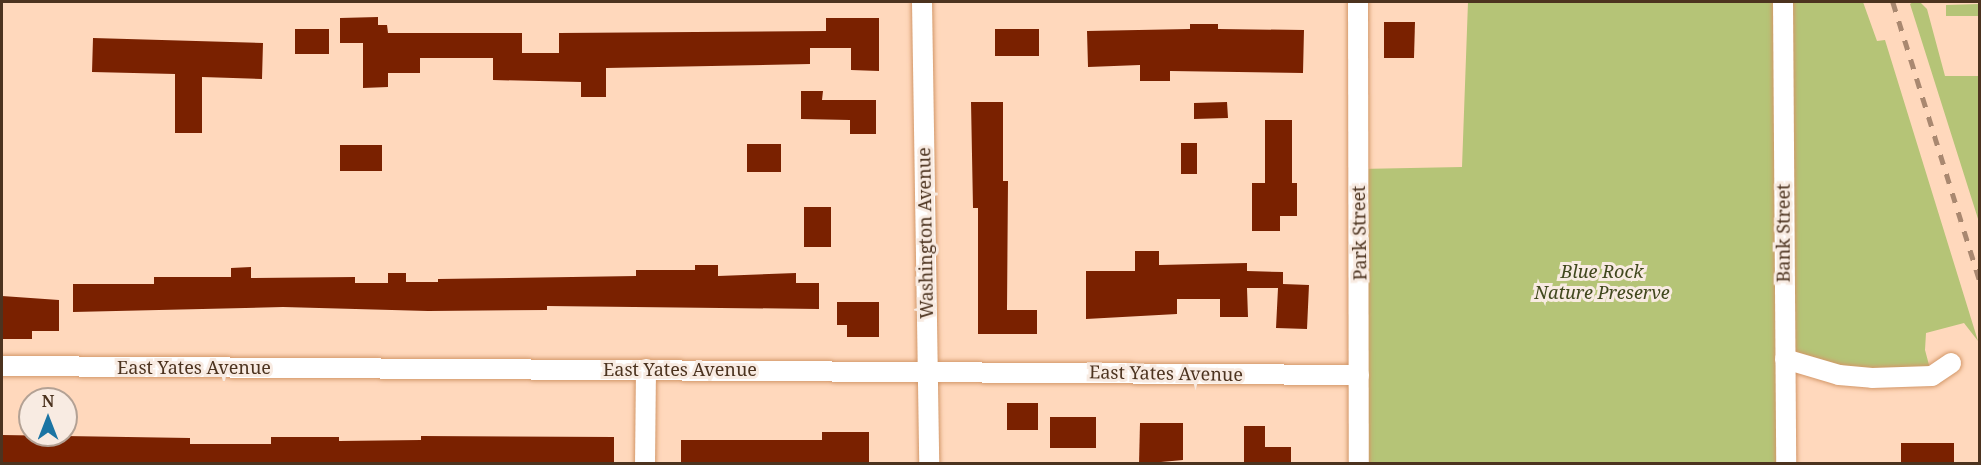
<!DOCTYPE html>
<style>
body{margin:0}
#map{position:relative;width:1981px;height:465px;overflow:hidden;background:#ffd8bc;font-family:"Noto Serif",serif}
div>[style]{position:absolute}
.green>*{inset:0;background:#b5c477}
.building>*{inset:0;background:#7a2100}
.roads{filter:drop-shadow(0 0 2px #d39768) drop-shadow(0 0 2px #d39768)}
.street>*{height:20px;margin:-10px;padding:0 10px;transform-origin:10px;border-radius:10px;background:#fff}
.rail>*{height:4.5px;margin-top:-2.25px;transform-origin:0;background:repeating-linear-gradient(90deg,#a98870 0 10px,transparent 0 20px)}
span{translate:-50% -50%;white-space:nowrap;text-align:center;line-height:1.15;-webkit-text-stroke:6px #f8ebe2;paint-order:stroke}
.street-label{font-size:18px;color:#4c331f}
.park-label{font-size:18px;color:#41481e;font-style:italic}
.frame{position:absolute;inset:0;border:3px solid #4c331f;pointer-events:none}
.north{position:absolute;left:18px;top:387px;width:60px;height:60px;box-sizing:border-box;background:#f8ebe2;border:2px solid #b3a194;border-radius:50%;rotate:0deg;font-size:16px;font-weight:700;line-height:24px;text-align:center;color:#4c331f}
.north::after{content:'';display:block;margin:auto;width:21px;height:27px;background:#1b74a3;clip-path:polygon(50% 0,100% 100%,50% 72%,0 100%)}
</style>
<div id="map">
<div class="green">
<div style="clip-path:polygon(1468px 2px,1863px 2px,1877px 41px,1885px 40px,1978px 341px,1964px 323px,1926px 333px,1925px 350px,1932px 376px,1785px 359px,1786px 463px,1358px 464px,1359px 169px,1462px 167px)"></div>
<div style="clip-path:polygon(1913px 2px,1920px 2px,1927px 9px,1945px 76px,1979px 76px,1979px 222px,1910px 4px)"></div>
<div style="clip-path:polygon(1979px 4px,1979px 16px,1946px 16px,1946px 5px)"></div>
</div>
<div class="building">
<div style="clip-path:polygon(378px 17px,378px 25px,387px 25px,388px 33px,522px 33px,522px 53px,559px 53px,559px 33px,826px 31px,826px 18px,879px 18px,879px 71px,851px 70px,851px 48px,810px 48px,810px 64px,606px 68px,606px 97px,581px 97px,581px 82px,493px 80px,493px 58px,420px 58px,420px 73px,388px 73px,388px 87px,363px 88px,363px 43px,340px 43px,340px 18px)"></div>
<div style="clip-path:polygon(1384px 22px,1415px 22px,1414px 58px,1384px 58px)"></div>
<div style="clip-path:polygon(1190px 24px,1218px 24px,1218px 29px,1304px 30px,1303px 73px,1170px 71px,1170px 81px,1140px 81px,1140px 65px,1088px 67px,1087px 31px,1190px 29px)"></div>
<div style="clip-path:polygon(295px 29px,329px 29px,329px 54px,295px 54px)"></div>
<div style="clip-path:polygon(995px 29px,1039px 29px,1039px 56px,995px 56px)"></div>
<div style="clip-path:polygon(93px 38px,263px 43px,262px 79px,202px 77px,202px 133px,175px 133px,175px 74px,92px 72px)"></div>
<div style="clip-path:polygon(801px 91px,823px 91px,822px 100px,876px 100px,876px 134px,850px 134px,850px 120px,801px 119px)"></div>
<div style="clip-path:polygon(971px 102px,1003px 102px,1003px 181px,1008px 181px,1007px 310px,1037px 310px,1037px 334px,978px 334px,978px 208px,973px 208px)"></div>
<div style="clip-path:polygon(1227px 102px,1228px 118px,1194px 119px,1194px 103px)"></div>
<div style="clip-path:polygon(1265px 120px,1292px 120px,1292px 183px,1297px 183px,1297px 216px,1280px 216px,1280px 231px,1252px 231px,1252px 183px,1265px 183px)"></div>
<div style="clip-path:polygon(1181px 143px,1197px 143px,1197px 174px,1181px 174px)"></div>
<div style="clip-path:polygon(747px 144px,781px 144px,781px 172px,747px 172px)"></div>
<div style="clip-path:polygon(340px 145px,382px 145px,382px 171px,340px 171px)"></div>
<div style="clip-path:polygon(804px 207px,831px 207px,831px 247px,804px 247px)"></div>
<div style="clip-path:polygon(1135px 251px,1159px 251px,1159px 265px,1247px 263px,1247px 271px,1283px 272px,1283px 284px,1309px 285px,1307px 329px,1276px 328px,1278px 288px,1247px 288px,1248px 317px,1220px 317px,1220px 299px,1177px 299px,1177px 314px,1086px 319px,1086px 271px,1135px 271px)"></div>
<div style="clip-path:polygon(695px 265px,718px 265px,718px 276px,796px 273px,796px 283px,819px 283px,819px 309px,547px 306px,547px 310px,428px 311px,283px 307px,73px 312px,73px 284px,154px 284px,154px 277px,231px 277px,231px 268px,251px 267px,251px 278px,355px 277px,355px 283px,388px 283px,388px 273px,406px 273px,406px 282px,438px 282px,438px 279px,636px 276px,636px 270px,695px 270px)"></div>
<div style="clip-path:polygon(2px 296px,59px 300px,59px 331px,32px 331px,32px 339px,2px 339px)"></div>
<div style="clip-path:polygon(837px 302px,879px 302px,879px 337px,847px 337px,847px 325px,837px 325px)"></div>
<div style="clip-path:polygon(1007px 403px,1038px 403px,1038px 430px,1007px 430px)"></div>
<div style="clip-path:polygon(1050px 417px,1096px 417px,1096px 448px,1050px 448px)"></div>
<div style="clip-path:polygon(1140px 423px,1183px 423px,1183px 460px,1139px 464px)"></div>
<div style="clip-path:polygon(1244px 426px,1265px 426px,1265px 447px,1291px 447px,1291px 464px,1244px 464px)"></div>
<div style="clip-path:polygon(822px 432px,869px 432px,869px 464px,681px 464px,681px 440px,822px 440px)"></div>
<div style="clip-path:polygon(2px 435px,190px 438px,190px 444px,271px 444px,271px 437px,339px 437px,339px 441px,421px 440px,421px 436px,614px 437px,614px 464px,2px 464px)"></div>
<div style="clip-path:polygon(1901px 443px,1954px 443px,1954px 464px,1901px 464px)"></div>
</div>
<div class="roads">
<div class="street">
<div style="left:922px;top:2px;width:462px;rotate:89.1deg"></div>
<div style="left:1358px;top:2px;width:462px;rotate:89.9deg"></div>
<div style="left:1783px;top:2px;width:462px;rotate:89.6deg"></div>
<div style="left:1785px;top:359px;width:56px;rotate:16.5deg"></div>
<div style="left:1839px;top:375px;width:33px;rotate:5deg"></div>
<div style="left:1872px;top:378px;width:60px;rotate:-1.9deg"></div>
<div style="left:1932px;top:376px;width:23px;rotate:-34deg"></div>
<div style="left:2px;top:366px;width:1357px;rotate:0.38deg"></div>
<div style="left:645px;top:464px;width:95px;rotate:-89.4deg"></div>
</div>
</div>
<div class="rail">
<div style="left:1893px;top:2px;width:292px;rotate:72.7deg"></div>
</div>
<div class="street-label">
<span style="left:925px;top:233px;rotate:-91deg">Washington Avenue</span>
<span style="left:1359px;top:233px;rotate:-91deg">Park Street</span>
<span style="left:1783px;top:233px;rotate:-90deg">Bank Street</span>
<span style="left:194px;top:367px">East Yates Avenue</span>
<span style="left:680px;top:369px">East Yates Avenue</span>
<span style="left:1166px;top:373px;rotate:1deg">East Yates Avenue</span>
</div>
<div class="park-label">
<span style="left:1602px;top:282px">Blue Rock<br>Nature Preserve</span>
</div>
<div class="frame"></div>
<div class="north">N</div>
</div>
